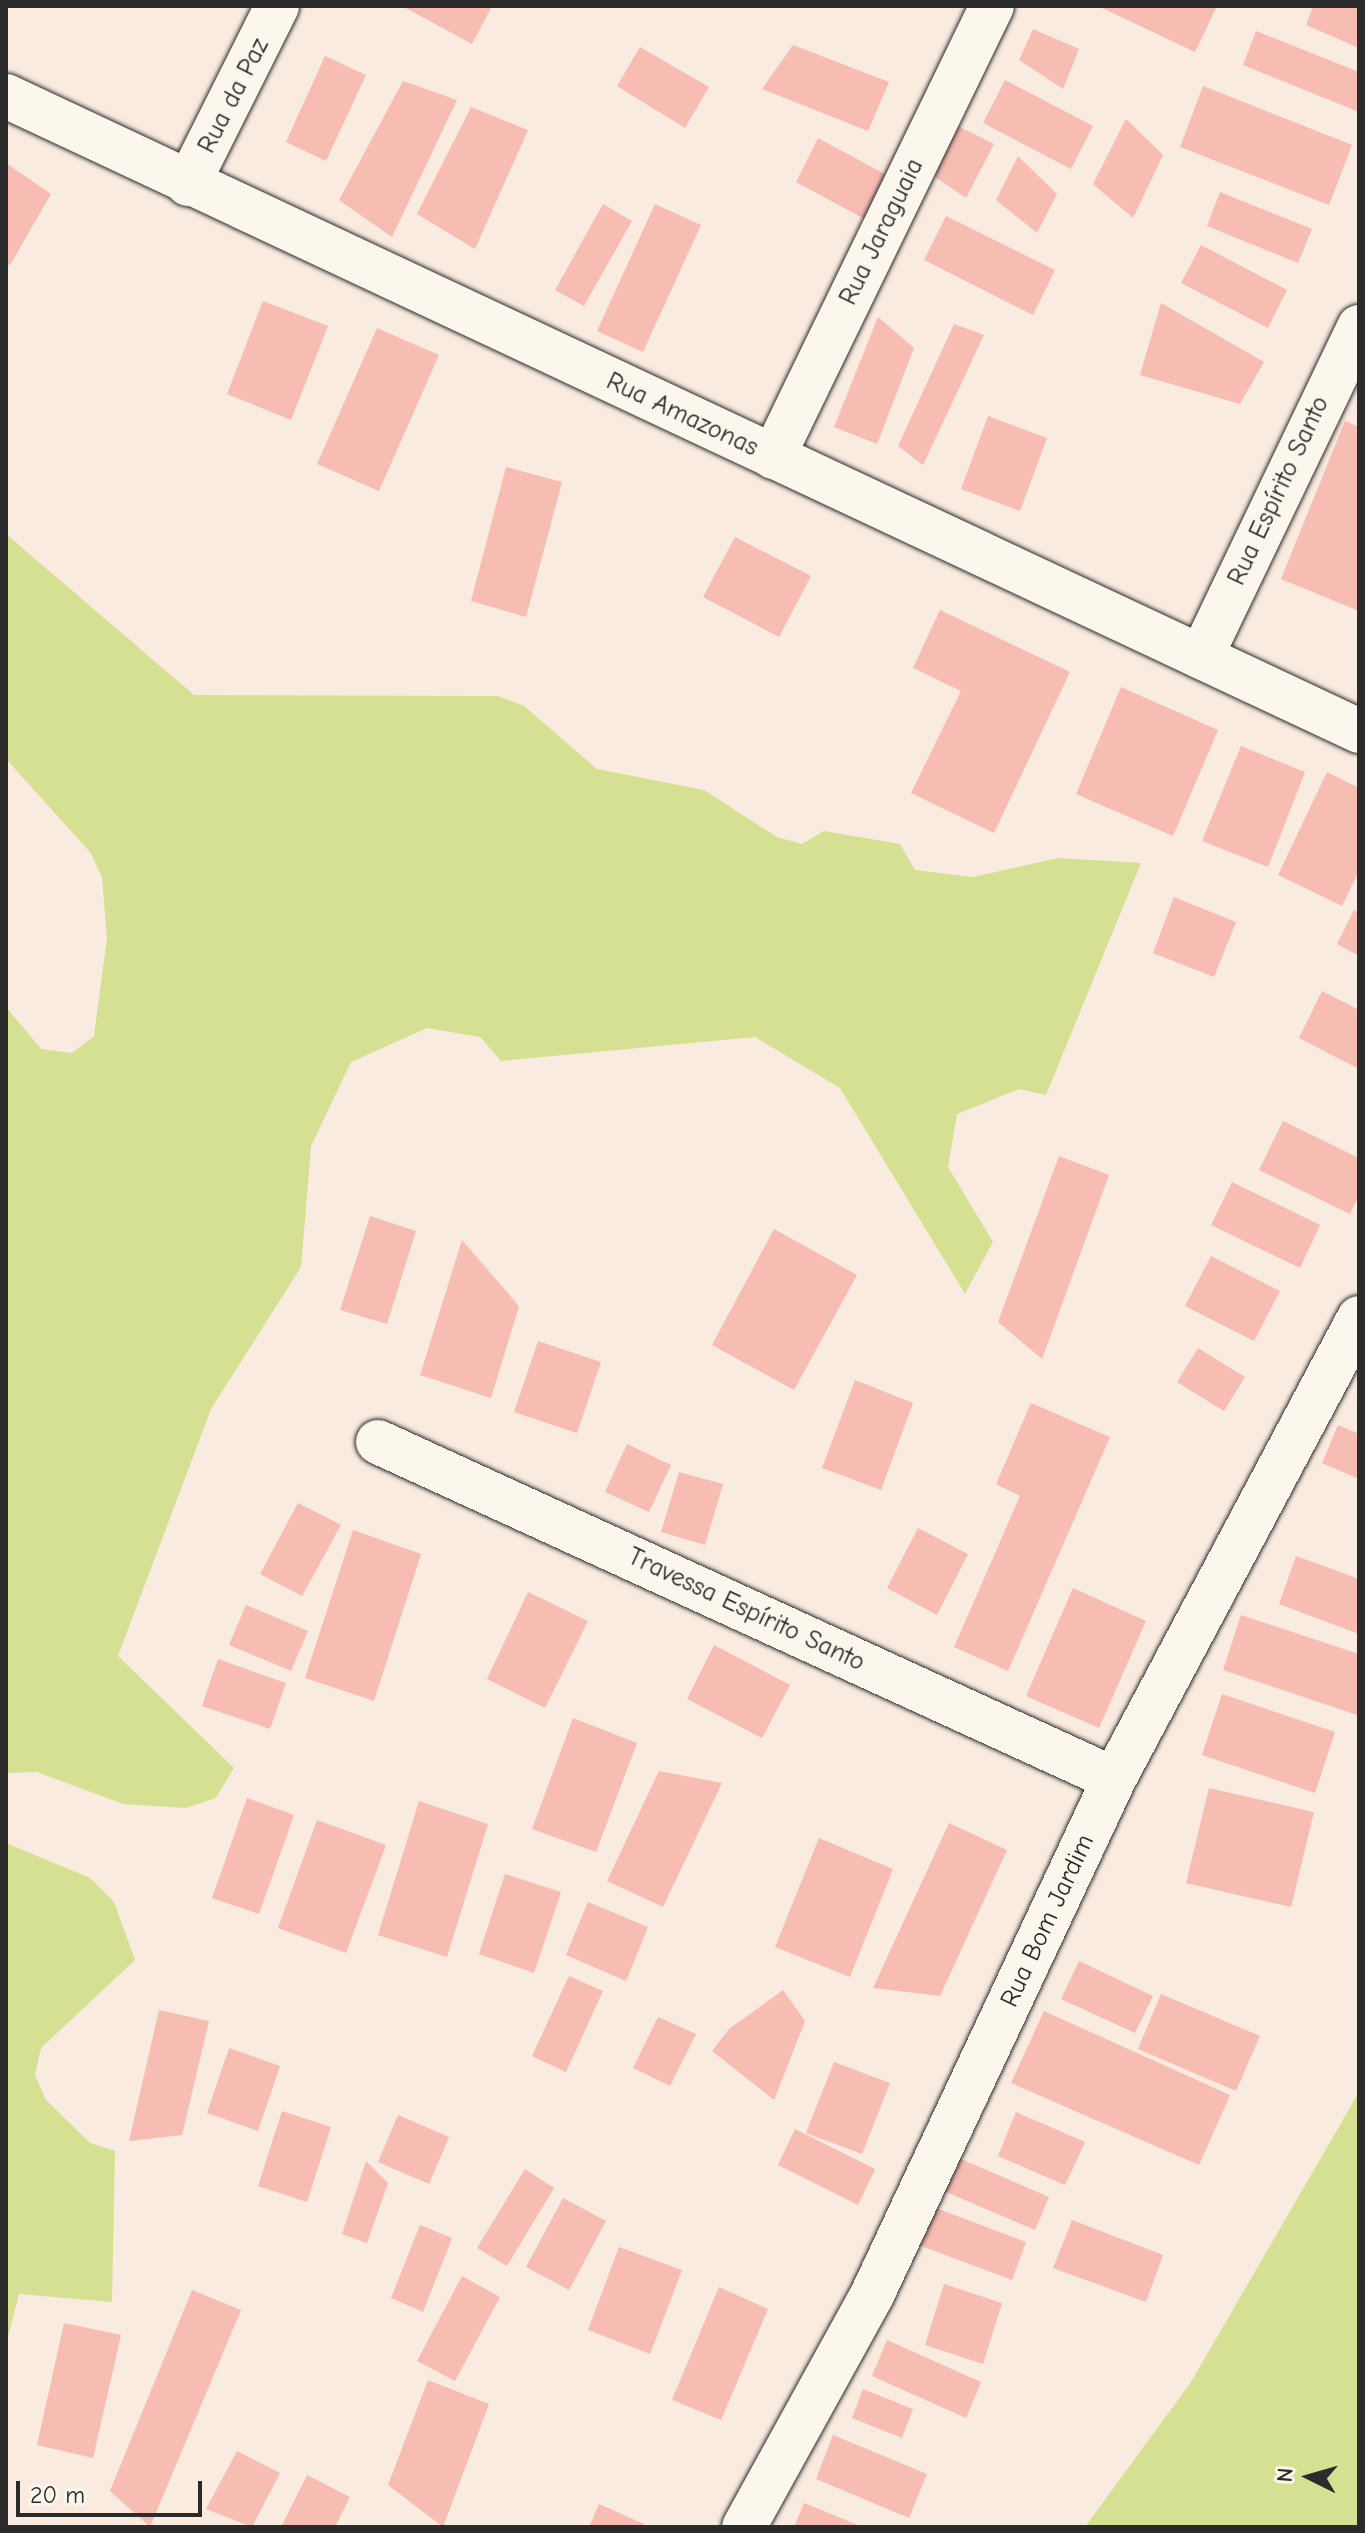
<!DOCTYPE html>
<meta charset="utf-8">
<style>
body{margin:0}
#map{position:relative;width:1365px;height:2533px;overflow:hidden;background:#faebe0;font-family:"Comic Neue",sans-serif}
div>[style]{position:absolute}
.green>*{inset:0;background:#d5e093}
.building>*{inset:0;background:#f7bcb2}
.roads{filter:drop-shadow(0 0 2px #2b2b2b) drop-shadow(0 0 2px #2b2b2b)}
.street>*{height:44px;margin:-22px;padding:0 22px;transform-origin:22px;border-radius:22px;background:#fbf7ec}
span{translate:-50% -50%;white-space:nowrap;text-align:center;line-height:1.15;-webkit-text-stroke:8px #fbf7ec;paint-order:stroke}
.street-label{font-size:26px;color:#2b2b2b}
.frame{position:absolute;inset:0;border:8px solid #2b2b2b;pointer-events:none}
.north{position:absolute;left:1269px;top:2437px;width:80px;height:80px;-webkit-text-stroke:6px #fbf7ec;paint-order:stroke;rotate:275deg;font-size:22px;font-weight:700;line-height:32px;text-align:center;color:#2b2b2b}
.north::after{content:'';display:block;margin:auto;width:28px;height:36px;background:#2b2b2b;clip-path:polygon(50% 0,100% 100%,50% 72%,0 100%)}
.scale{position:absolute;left:16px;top:2481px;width:186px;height:36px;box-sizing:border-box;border:4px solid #2b2b2b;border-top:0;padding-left:10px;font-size:24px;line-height:28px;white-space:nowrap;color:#2b2b2b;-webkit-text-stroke:6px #fbf7ec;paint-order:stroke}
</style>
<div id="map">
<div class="green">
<div style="clip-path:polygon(6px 534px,194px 695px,498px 696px,524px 706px,597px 769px,704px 790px,777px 837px,802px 844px,824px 831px,900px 844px,915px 870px,973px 877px,1058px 858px,1141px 863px,1046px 1095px,1019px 1089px,957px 1114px,948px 1167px,993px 1242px,965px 1294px,840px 1088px,755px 1037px,501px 1061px,480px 1037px,427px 1028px,351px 1062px,311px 1146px,301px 1267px,211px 1409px,118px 1656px,234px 1768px,216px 1798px,186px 1808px,123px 1804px,37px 1772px,6px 1773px,6px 1007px,41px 1049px,72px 1053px,94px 1036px,107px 938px,102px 877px,90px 852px,6px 759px)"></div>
<div style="clip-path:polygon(6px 1843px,90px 1878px,114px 1902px,135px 1960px,41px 2048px,35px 2075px,46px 2100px,90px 2143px,115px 2151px,112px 2302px,19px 2294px,6px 2345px)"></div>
<div style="clip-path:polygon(1359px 2092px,1359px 2527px,1085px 2527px,1191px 2382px)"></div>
</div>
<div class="building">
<div style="clip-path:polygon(402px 6px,492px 6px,472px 44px)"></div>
<div style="clip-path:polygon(1098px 6px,1217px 6px,1195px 52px)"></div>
<div style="clip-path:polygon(1313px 6px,1359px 6px,1359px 48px,1306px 25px)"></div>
<div style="clip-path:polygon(1033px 29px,1079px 49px,1063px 89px,1019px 60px)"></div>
<div style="clip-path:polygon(1256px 31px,1359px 72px,1359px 112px,1243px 65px)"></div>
<div style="clip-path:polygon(793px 45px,889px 82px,868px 131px,762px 89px)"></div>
<div style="clip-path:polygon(640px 47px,709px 87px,685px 128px,617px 86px)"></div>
<div style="clip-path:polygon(325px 56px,366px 75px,326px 161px,286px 142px)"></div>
<div style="clip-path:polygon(1005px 80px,1093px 126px,1071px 169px,983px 123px)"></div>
<div style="clip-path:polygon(403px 81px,457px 100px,392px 237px,339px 200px)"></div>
<div style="clip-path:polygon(1203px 86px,1352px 145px,1329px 205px,1180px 147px)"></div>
<div style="clip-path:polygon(471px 107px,528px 130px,475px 249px,417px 214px)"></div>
<div style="clip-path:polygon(1126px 119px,1163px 155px,1133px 218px,1093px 184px)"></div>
<div style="clip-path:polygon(954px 124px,994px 144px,966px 198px,935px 177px)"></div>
<div style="clip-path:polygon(818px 138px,894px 179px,872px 223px,796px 182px)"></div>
<div style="clip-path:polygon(1018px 156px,1057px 194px,1037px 233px,996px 200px)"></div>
<div style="clip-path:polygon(6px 163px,51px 194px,10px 265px,6px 264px)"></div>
<div style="clip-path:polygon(1220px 192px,1312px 229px,1298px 263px,1207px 226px)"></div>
<div style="clip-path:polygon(603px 204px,632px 221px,584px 306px,555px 290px)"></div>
<div style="clip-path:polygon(655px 204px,701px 225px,643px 352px,597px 331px)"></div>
<div style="clip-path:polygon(946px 216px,1055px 270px,1033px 315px,924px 260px)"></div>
<div style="clip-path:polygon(1201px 245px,1287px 290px,1268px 328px,1181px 283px)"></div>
<div style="clip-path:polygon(263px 301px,328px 326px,291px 420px,227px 394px)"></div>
<div style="clip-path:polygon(1161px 303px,1264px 362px,1240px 404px,1140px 375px)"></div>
<div style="clip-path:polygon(878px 317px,914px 348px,877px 444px,834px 427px)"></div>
<div style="clip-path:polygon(954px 324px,984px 335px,923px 465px,898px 446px)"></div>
<div style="clip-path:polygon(377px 328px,439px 355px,379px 491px,317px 464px)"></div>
<div style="clip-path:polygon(988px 416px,1047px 438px,1020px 511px,961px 489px)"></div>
<div style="clip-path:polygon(1345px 421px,1359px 427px,1359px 611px,1281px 579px)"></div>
<div style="clip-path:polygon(506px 467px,562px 482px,526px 617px,471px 601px)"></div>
<div style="clip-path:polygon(735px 537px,811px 576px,779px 637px,703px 597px)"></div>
<div style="clip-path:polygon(940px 610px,1070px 672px,994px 833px,911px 793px,961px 691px,913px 668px)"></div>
<div style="clip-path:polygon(1121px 687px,1218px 730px,1173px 836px,1076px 794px)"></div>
<div style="clip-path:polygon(1241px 746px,1305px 772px,1268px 867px,1202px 841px)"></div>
<div style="clip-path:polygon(1327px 772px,1359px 788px,1359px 871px,1342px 906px,1278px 875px)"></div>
<div style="clip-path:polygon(1174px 897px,1236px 922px,1214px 977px,1153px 953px)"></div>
<div style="clip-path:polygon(1354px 910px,1359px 913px,1359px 956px,1337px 944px)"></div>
<div style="clip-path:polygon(1322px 991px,1359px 1010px,1359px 1069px,1299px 1038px)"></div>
<div style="clip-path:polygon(1283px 1121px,1359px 1158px,1359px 1195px,1350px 1214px,1259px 1170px)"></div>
<div style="clip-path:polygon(1059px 1156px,1109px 1175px,1042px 1359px,998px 1322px)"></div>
<div style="clip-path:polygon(1232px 1182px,1320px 1225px,1300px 1268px,1211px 1225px)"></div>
<div style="clip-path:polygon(370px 1216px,416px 1231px,387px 1324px,340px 1310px)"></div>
<div style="clip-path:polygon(774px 1229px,857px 1275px,794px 1390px,712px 1345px)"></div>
<div style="clip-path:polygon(462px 1240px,519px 1306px,491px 1398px,420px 1375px)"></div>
<div style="clip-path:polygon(1211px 1256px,1280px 1291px,1254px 1341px,1185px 1306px)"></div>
<div style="clip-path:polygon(538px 1341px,601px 1362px,577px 1433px,514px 1412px)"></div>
<div style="clip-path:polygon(1198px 1348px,1245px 1377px,1224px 1411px,1177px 1382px)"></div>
<div style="clip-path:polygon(855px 1380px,913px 1403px,881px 1490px,822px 1468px)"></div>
<div style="clip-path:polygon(1031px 1403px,1110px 1437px,1008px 1671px,954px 1647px,1020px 1496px,996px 1484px)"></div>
<div style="clip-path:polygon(1338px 1425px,1359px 1434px,1359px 1479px,1322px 1463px)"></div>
<div style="clip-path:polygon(627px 1444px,671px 1465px,649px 1512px,605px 1492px)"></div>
<div style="clip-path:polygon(679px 1472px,723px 1484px,705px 1545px,661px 1532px)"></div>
<div style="clip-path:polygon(298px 1503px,341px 1525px,302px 1596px,260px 1574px)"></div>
<div style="clip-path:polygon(918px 1528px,968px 1554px,937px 1615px,887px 1588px)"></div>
<div style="clip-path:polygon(353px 1530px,421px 1554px,374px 1701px,305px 1678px)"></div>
<div style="clip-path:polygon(1296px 1556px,1359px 1579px,1359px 1634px,1279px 1604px)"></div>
<div style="clip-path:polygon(1073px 1588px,1146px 1621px,1099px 1728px,1026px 1696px)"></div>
<div style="clip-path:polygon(528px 1592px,588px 1621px,545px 1708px,487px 1679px)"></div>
<div style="clip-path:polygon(246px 1605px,308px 1631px,291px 1671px,229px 1645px)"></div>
<div style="clip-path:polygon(1241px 1615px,1359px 1654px,1357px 1715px,1223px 1670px)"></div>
<div style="clip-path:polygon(714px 1645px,790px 1685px,762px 1738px,687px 1699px)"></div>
<div style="clip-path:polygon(218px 1659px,286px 1683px,270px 1729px,202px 1706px)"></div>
<div style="clip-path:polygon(1222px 1694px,1335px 1732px,1315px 1793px,1202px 1755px)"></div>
<div style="clip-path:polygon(573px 1718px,637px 1743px,596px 1852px,532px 1829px)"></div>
<div style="clip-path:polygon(659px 1771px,722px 1783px,663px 1907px,607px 1881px)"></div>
<div style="clip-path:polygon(1209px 1788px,1314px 1812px,1291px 1907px,1186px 1883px)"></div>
<div style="clip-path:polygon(247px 1798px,294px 1815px,259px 1914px,212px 1898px)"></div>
<div style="clip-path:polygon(419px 1801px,488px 1824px,447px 1957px,378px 1935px)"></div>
<div style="clip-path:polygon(317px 1820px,386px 1845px,346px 1953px,278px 1928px)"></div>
<div style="clip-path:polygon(949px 1823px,1007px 1850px,940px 1996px,873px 1988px)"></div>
<div style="clip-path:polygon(819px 1838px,893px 1869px,850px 1977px,775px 1947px)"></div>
<div style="clip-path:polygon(505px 1874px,561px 1892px,534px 1973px,479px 1954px)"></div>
<div style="clip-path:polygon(588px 1902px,648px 1927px,626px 1981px,566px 1955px)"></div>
<div style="clip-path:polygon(1079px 1961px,1153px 1996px,1135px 2033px,1061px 1999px)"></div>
<div style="clip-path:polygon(569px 1976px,603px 1991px,566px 2072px,532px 2056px)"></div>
<div style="clip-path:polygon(783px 1990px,805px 2021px,774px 2100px,712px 2051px,729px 2029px)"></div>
<div style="clip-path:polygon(1161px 1994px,1260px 2036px,1236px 2091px,1138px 2049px)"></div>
<div style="clip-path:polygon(159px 2010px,209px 2021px,182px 2135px,129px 2141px)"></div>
<div style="clip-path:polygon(1044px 2011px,1230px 2095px,1199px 2165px,1011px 2083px)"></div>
<div style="clip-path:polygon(658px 2017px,696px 2034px,670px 2086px,633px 2068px)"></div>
<div style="clip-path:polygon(229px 2048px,280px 2066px,258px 2131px,207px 2113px)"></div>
<div style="clip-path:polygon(834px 2062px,890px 2083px,862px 2154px,806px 2133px)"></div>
<div style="clip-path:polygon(282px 2111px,331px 2127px,307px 2202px,258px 2186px)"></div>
<div style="clip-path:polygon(1016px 2112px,1085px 2142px,1065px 2185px,998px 2156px)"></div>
<div style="clip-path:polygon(398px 2115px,449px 2137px,429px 2184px,378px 2162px)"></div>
<div style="clip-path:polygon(795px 2129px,875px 2169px,858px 2205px,778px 2165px)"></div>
<div style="clip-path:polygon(954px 2156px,1049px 2197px,1035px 2230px,939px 2189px)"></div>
<div style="clip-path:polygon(366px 2161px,388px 2183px,367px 2243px,342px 2234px)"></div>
<div style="clip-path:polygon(525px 2169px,554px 2188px,507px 2266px,477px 2248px)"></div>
<div style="clip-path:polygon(563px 2198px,606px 2221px,569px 2290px,526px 2267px)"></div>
<div style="clip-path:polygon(928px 2205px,1026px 2242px,1012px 2280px,913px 2243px)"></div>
<div style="clip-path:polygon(1072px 2220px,1163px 2255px,1146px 2302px,1053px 2268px)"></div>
<div style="clip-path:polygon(420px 2225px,452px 2238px,423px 2312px,391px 2298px)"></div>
<div style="clip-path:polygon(619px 2247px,682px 2270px,650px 2354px,588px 2330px)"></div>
<div style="clip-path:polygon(462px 2276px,500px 2297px,455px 2381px,417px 2361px)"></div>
<div style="clip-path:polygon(944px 2284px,1002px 2303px,983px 2364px,925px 2345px)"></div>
<div style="clip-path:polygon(719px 2287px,768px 2309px,721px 2420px,672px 2400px)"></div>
<div style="clip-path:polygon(192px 2290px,241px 2310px,150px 2527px,110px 2491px)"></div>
<div style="clip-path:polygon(64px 2323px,121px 2335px,93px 2458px,37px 2445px)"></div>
<div style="clip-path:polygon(887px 2340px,981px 2382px,966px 2418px,872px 2376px)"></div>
<div style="clip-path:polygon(428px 2380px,489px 2404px,443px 2527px,388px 2485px)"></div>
<div style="clip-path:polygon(863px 2389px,913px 2409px,902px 2438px,852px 2418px)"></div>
<div style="clip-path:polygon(833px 2435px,927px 2474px,909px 2518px,816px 2479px)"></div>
<div style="clip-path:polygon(237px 2451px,280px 2473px,252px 2527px,206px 2509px)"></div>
<div style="clip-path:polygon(307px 2475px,350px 2497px,335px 2527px,281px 2527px)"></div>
<div style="clip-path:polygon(804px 2503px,863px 2527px,794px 2527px)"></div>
<div style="clip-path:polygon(599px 2504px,644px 2524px,643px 2527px,589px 2527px)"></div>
</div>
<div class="roads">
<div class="street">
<div style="left:6px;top:96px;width:1495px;rotate:25.14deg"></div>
<div style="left:188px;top:184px;width:199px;rotate:-63.4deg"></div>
<div style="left:773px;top:457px;width:501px;rotate:-64.1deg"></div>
<div style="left:1201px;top:657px;width:366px;rotate:-64.4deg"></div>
<div style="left:378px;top:1442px;width:809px;rotate:24.6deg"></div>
<div style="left:744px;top:2527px;width:265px;rotate:-61.1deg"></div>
<div style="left:872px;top:2295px;width:570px;rotate:-64.87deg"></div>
<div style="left:1114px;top:1779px;width:522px;rotate:-62.01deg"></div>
</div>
</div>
<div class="street-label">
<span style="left:234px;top:96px;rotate:-63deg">Rua da Paz</span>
<span style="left:882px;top:232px;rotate:-64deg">Rua Jaraguaia</span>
<span style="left:682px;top:415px;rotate:25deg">Rua Amazonas</span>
<span style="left:1279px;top:491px;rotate:-65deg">Rua Espírito Santo</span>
<span style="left:746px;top:1610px;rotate:25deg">Travessa Espírito Santo</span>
<span style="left:1048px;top:1921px;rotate:-65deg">Rua Bom Jardim</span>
</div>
<div class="frame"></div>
<div class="north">N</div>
<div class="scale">20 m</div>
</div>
